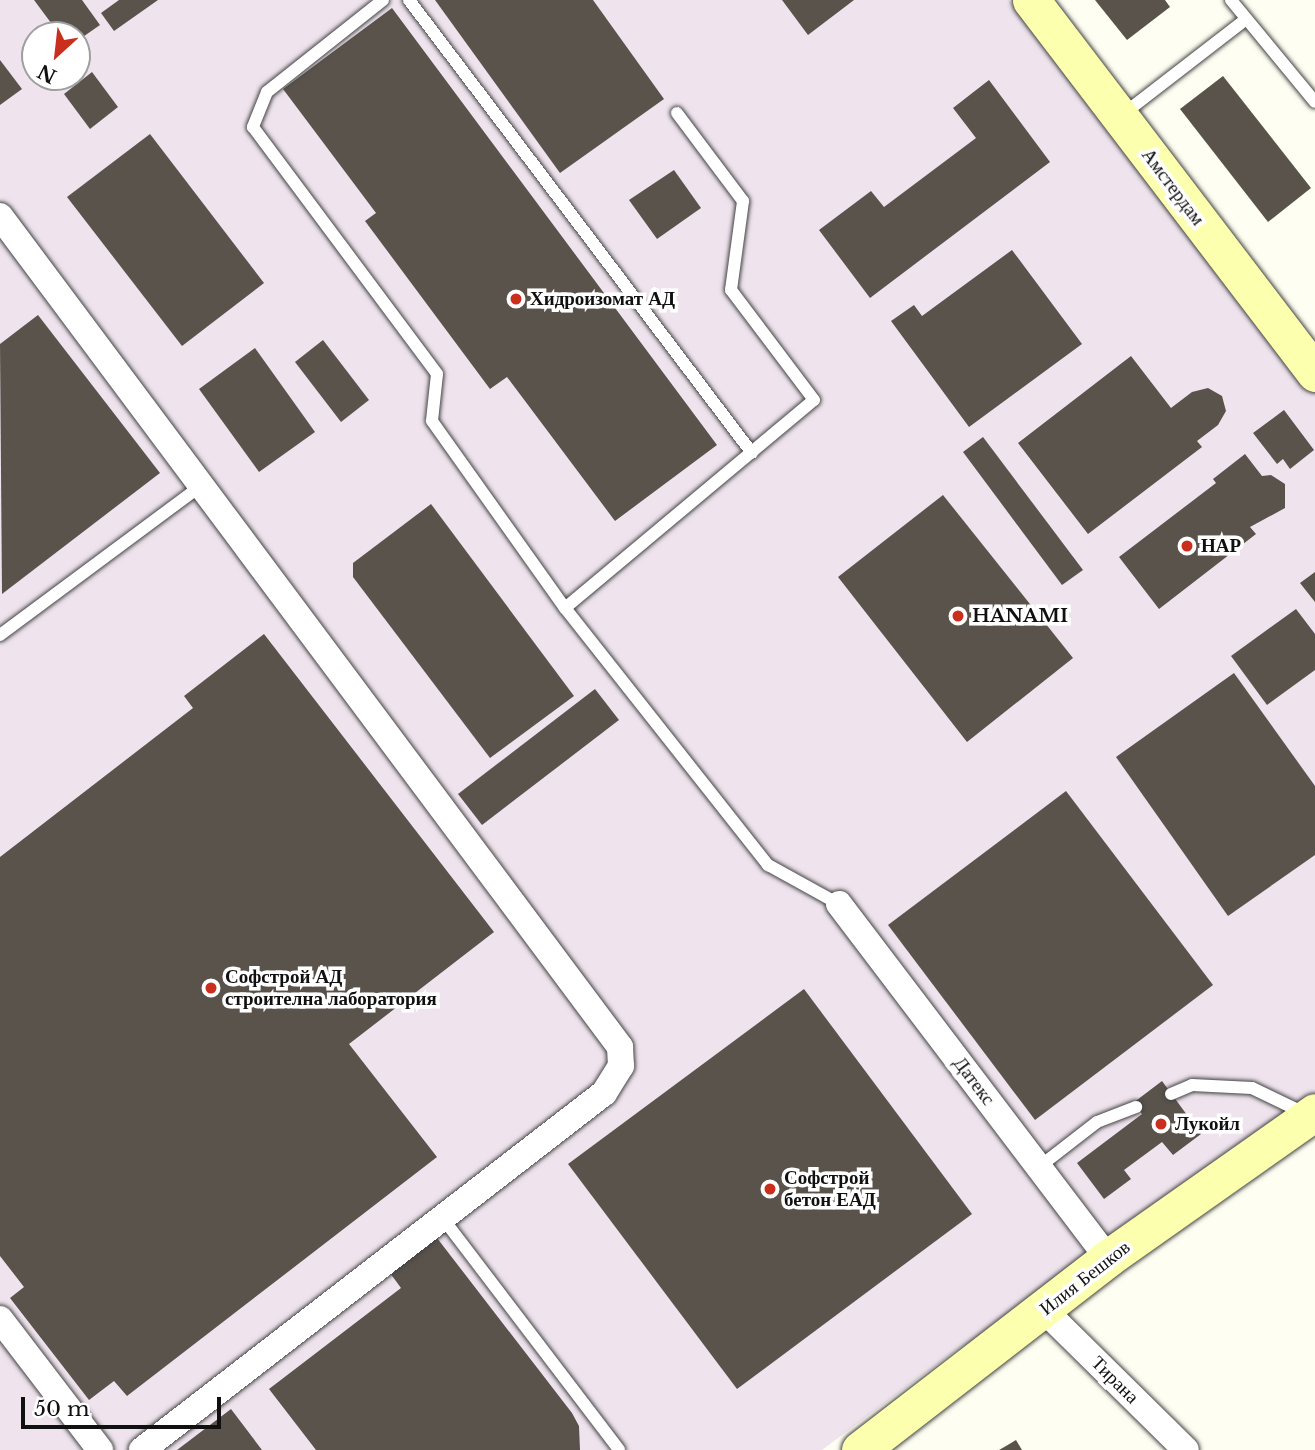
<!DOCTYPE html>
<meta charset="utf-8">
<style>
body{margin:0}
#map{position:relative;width:1315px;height:1450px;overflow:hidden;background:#fffef2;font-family:"Libre Baskerville",serif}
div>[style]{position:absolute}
.industrial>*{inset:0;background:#efe4ee}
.building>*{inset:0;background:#59534b}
.roads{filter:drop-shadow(0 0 2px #434343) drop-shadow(0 0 2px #434343)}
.lane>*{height:12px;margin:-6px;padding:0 6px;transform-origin:6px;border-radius:6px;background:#fff}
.street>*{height:26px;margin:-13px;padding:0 13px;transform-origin:13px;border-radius:13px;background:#fff}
.secondary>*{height:37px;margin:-18.5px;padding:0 18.5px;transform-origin:18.5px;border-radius:18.5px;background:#fcffad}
.dots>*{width:19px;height:19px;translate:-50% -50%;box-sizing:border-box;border:4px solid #fff;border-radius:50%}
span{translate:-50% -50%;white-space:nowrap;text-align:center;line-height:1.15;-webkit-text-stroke:7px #fff;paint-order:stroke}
.street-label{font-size:19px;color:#101010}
.poi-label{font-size:19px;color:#101010;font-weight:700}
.left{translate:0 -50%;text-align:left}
.north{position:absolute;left:21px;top:21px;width:70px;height:70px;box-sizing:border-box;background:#fff;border:2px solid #9f9f9f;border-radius:50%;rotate:207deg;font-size:19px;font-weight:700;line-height:28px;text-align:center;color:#101010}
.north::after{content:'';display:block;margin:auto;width:24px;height:32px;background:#ca2f1d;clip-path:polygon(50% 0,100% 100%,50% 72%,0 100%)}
.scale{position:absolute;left:21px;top:1397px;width:200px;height:32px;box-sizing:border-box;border:4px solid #101010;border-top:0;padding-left:9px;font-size:21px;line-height:24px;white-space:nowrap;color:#101010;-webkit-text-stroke:5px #fff;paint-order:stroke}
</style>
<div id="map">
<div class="industrial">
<div style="clip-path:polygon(evenodd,0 0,1009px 0,1315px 392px,1315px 1121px,1068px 1309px,962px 1346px,822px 1450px,0 1450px,0 0,35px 35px,77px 35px,77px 77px,35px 77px,35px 35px)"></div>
</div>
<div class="building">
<div style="clip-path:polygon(34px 0,82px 0,100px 25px,77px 41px,77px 35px,60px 35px)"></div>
<div style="clip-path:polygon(119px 0,158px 0,114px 31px,101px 13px)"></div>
<div style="clip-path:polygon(435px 0,593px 0,664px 99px,560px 173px)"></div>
<div style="clip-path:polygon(782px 0,854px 0,808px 35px)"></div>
<div style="clip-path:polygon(1095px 0,1165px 0,1170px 7px,1127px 40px)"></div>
<div style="clip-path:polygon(392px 8px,717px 445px,615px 521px,507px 377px,490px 389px,365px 221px,376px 213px,283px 89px)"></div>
<div style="clip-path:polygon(0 60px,22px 89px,0 105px)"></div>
<div style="clip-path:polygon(92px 72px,118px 107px,90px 129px,64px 94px)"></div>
<div style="clip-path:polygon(1223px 76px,1311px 188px,1268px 222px,1180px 109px)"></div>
<div style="clip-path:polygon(989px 80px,1050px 162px,870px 298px,819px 230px,871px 191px,884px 207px,976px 138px,953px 108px)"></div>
<div style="clip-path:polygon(150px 134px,264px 283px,182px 346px,67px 197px)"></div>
<div style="clip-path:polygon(674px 170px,701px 208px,657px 239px,629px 200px)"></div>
<div style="clip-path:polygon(1012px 250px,1082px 344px,969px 427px,891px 321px,914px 305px,922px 316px)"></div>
<div style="clip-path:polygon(38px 315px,160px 473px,2px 594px,0 344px)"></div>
<div style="clip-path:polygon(323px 340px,369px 400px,341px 422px,295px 362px)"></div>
<div style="clip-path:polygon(255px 348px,315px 432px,259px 472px,199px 389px)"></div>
<div style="clip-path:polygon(1131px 356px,1171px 408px,1192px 392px,1208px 388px,1222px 396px,1226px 411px,1218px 425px,1197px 441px,1202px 447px,1088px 534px,1018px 443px)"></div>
<div style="clip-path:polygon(1284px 410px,1314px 450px,1290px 469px,1283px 459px,1277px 464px,1253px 433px)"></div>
<div style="clip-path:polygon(983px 437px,1083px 570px,1062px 585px,963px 452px)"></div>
<div style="clip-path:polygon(1245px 454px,1262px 476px,1271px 475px,1285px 484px,1285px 508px,1250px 527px,1256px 534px,1159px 609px,1119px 557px,1216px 483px,1213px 479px)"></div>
<div style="clip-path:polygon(943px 495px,1073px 658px,967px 742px,838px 577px)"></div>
<div style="clip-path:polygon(431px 504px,574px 696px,490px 758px,353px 577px,353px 563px)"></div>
<div style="clip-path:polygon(1315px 572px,1315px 602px,1300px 583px)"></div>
<div style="clip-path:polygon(1296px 609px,1315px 634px,1315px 670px,1267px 705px,1231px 656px)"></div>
<div style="clip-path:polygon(264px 634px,494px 932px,349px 1044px,437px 1157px,127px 1396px,114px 1381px,89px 1400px,10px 1298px,24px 1287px,0 1256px,0 857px,193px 708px,184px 696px)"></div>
<div style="clip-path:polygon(1234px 673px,1315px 786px,1315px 855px,1228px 916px,1116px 757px)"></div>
<div style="clip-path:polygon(595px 689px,619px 720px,482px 825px,458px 794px)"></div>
<div style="clip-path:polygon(1066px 791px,1213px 985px,1035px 1120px,888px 925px)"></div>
<div style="clip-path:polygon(804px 989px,972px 1214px,737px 1389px,568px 1164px)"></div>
<div style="clip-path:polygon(1162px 1081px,1201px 1134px,1173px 1155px,1162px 1142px,1124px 1170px,1131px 1179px,1104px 1199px,1077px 1163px,1142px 1114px,1133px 1103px)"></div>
<div style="clip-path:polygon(437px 1238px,572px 1413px,579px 1426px,580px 1450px,316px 1450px,269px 1389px,401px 1288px,390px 1273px)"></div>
<div style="clip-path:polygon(231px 1409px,262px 1450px,177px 1450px)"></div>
<div style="clip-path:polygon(1016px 1440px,1022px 1450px,999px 1450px,1006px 1446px)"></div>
</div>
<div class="roads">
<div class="lane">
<div style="left:383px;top:0;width:148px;rotate:141.6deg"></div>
<div style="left:267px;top:92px;width:38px;rotate:112deg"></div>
<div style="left:253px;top:127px;width:308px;rotate:53.3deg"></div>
<div style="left:437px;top:374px;width:47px;rotate:96.1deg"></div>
<div style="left:432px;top:421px;width:229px;rotate:54.6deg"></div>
<div style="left:565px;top:608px;width:328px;rotate:51.7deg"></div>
<div style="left:768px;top:865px;width:81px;rotate:28.8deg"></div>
<div style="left:409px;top:0;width:568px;rotate:52.87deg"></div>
<div style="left:1231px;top:0;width:132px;rotate:50.5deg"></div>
<div style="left:1122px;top:115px;width:157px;rotate:-37.7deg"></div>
<div style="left:565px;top:608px;width:324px;rotate:-39.9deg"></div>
<div style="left:814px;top:400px;width:138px;rotate:-127deg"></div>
<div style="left:731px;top:290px;width:90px;rotate:-82.3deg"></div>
<div style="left:743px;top:201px;width:110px;rotate:-126.9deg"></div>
<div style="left:0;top:635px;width:252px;rotate:-36.6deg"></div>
<div style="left:1171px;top:1094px;width:23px;rotate:-23deg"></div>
<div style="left:1192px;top:1085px;width:60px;rotate:2.9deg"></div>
<div style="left:1252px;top:1088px;width:60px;rotate:25.7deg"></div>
<div style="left:1039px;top:1167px;width:73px;rotate:-37.8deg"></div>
<div style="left:1097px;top:1122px;width:42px;rotate:-21deg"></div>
<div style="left:441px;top:1216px;width:294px;rotate:52.7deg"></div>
</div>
<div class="street">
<div style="left:0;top:216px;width:1037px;rotate:53.27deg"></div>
<div style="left:620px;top:1047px;width:19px;rotate:87deg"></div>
<div style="left:621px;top:1066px;width:32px;rotate:122deg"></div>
<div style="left:604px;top:1093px;width:584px;rotate:142.31deg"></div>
<div style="left:839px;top:904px;width:445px;rotate:52.8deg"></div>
<div style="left:1044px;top:1310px;width:199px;rotate:44.6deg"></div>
<div style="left:0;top:1319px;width:165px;rotate:52.6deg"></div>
</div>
<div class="secondary">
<div style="left:1031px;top:0;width:469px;rotate:52.7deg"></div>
<div style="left:860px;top:1450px;width:314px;rotate:-37.7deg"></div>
<div style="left:1108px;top:1258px;width:253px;rotate:-35.2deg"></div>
</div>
</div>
<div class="dots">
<div style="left:516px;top:299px;background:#ca2f1d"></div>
<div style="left:1187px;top:546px;background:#ca2f1d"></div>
<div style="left:958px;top:616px;background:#ca2f1d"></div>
<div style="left:211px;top:988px;background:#ca2f1d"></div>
<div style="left:1161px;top:1124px;background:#ca2f1d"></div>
<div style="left:770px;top:1189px;background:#ca2f1d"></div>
</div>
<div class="street-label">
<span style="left:1173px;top:187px;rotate:53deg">Амстердам</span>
<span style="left:974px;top:1081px;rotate:53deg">Датекс</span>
<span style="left:1085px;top:1278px;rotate:-38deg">Илия Бешков</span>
<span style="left:1115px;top:1380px;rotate:45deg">Тирана</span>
</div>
<div class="poi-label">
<span class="left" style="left:530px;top:299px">Хидроизомат АД</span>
<span class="left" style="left:1201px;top:546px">НАР</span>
<span class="left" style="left:972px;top:616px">HANAMI</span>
<span class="left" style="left:225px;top:988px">Софстрой АД<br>строителна лаборатория</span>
<span class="left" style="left:1175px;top:1124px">Лукойл</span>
<span class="left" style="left:784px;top:1189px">Софстрой<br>бетон ЕАД</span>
</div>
<div class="north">N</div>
<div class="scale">50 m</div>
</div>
